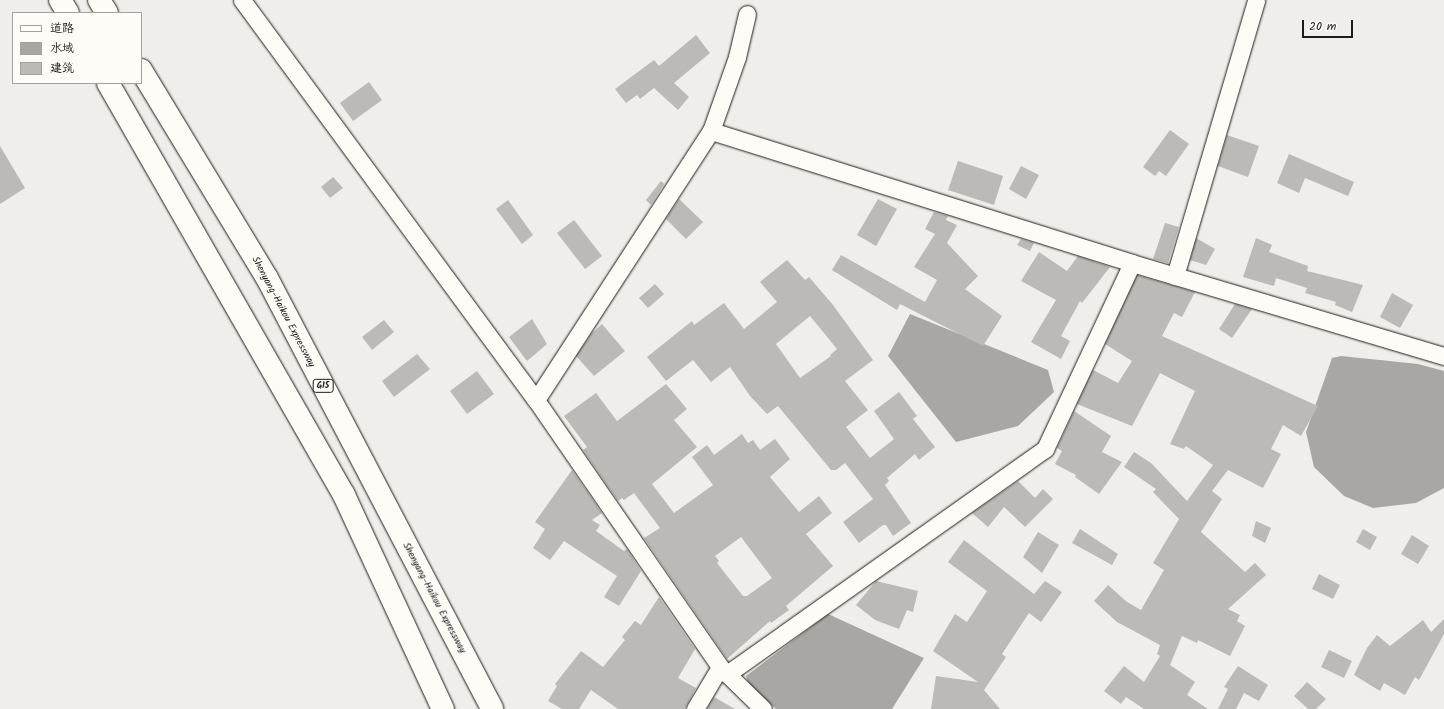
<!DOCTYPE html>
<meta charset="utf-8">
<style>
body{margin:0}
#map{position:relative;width:1444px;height:709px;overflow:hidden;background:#f0eeea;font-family:Kalam,"LXGW WenKai TC",sans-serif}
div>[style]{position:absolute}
.water>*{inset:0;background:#a8a7a3}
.building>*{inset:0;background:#bbbab6}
.roads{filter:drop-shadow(0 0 1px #1c1c1c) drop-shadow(0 0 1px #1c1c1c)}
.minor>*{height:17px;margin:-8.5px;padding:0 8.5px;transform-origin:8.5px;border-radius:8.5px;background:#fdfcf7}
.highway>*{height:22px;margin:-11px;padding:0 11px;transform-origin:11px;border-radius:11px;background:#fdfcf7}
span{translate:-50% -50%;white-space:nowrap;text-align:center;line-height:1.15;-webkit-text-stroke:4px #fdfcf7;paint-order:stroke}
.shield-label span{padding:1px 3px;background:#fdfcf7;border:1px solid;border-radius:3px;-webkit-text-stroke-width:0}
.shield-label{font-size:9px;color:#1c1c1c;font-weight:700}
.street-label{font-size:10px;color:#1c1c1c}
.legend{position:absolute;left:12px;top:12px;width:130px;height:72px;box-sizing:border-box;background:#fdfcf7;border:1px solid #a3a29f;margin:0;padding:5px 7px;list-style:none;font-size:12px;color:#1c1c1c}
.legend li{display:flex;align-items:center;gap:8px;height:20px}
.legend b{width:20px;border:1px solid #a3a29f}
.scale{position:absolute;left:1302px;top:20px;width:51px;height:18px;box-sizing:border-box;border:2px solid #1c1c1c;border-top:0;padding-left:5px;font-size:12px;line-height:14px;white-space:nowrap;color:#1c1c1c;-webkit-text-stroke:3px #fdfcf7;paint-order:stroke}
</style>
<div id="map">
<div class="water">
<div style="clip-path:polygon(910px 314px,1048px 370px,1054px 392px,1018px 426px,956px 442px,888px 356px)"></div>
<div style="clip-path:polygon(1341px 356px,1418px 364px,1444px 371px,1444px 488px,1416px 503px,1373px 508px,1344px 496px,1314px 467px,1306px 432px,1332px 358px)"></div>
<div style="clip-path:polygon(828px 614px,924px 658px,892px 709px,776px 709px,749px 685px,746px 676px)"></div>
</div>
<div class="building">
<div style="clip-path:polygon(696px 35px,710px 53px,674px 83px,689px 97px,678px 110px,654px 88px,640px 99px,637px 95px,626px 103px,615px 89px,654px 60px,659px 66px)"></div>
<div style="clip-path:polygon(369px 82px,382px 100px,353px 121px,340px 103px)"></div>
<div style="clip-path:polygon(1170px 130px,1189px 144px,1166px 176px,1159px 171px,1155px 176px,1143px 167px)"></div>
<div style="clip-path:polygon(1227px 135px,1259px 146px,1248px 177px,1218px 166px)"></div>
<div style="clip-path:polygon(0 146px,25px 188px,0 204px)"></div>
<div style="clip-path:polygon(1289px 154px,1354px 182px,1348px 196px,1305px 178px,1299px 193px,1277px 183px)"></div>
<div style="clip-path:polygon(958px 161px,1003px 176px,994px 205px,948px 190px)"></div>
<div style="clip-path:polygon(1021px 166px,1039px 175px,1026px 199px,1009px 189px)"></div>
<div style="clip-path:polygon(333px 177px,343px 188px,330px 198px,321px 187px)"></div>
<div style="clip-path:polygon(661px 181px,664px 184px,651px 205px,646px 200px)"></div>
<div style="clip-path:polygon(679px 199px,703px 222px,686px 239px,666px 219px)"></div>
<div style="clip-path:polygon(878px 199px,897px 209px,876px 246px,857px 235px)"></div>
<div style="clip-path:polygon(508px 200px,533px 235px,522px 244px,496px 209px)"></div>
<div style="clip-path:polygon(934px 212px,948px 216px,946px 220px,957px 225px,947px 243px,978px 276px,965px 289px,1002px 316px,983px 346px,900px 304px,897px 310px,832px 270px,841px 255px,925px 302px,937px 280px,914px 267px,935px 234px,925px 229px)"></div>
<div style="clip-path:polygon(574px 220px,602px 256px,585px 269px,557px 233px)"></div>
<div style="clip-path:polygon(1165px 223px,1179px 227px,1168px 263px,1153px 259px)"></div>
<div style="clip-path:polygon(1196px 238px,1215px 249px,1206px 265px,1190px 260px)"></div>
<div style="clip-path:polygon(1256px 238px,1272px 245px,1269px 252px,1308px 266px,1307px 271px,1363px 285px,1352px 312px,1335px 305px,1336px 302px,1305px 293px,1307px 288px,1276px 278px,1274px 286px,1243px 277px)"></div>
<div style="clip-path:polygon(1021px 239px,1034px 243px,1030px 251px,1017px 245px)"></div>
<div style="clip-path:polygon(1039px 252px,1067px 271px,1078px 256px,1110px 267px,1082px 303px,1080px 301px,1061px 336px,1070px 341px,1061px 359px,1031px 342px,1056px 300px,1021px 281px)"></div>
<div style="clip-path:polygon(evenodd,787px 260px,805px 280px,809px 277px,833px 305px,873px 360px,845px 381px,868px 410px,846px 427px,870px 458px,894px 439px,874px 411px,899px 392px,917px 416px,913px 419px,935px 447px,919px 460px,915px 454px,887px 478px,889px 481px,885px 485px,911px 523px,893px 536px,886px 525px,883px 525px,859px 543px,843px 522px,873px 499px,845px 463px,836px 470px,831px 470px,778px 406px,767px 414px,750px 396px,730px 367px,711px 382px,693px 360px,666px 381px,647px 357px,692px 321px,694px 325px,724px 303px,744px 329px,777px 302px,760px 282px,787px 260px,810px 316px,837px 349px,830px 355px,831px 356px,800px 378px,776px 344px,810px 316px)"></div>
<div style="clip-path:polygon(1137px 275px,1195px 292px,1182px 317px,1174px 313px,1162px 336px,1318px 406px,1301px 436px,1283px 425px,1271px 449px,1281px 454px,1263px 488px,1228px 470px,1212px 491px,1222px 499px,1201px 532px,1245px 572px,1255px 563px,1266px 575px,1228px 609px,1240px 615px,1237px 621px,1245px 626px,1230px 656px,1198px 640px,1197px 643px,1182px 636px,1170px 665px,1195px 682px,1187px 695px,1208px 709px,1144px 709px,1126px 697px,1121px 704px,1104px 691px,1124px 666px,1144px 682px,1160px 656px,1157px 654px,1160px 645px,1117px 622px,1094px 601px,1108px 585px,1127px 602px,1141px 610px,1164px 570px,1153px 563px,1179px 519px,1153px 492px,1156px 489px,1124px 467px,1134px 452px,1151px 463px,1187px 501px,1213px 465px,1186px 446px,1184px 449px,1170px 444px,1195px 391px,1160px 373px,1132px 426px,1077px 404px,1093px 370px,1118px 383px,1132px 361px,1105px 344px)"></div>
<div style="clip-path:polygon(655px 284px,664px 294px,648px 308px,639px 298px)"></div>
<div style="clip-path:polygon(1392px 293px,1413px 305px,1400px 328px,1380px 317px)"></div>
<div style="clip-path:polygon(1235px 304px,1252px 309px,1232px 338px,1219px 329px)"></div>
<div style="clip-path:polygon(532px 319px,547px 344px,527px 361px,509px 337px)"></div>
<div style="clip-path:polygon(384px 320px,394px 332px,372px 350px,362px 337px)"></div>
<div style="clip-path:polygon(602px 324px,625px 351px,594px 376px,576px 356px,591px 334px)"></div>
<div style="clip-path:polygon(417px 354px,430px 369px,394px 397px,382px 381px)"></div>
<div style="clip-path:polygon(477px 371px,494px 394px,467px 414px,450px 391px)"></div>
<div style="clip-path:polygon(evenodd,666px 384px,687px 409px,674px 420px,697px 447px,652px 484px,674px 513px,713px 485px,692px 457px,707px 445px,714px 455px,742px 434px,748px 443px,753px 440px,760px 450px,775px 439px,790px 459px,770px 477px,799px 512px,819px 496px,832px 513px,806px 534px,833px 566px,786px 606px,789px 610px,771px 623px,770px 621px,727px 659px,644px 538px,660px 528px,634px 493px,624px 500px,622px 498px,618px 501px,583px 450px,587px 447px,564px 416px,596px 393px,617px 421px,666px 384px,741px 537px,772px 578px,747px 596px,743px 596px,717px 563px,719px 561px,715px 556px,741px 537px)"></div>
<div style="clip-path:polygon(1074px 411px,1111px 436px,1102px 452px,1122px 462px,1099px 494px,1075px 477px,1076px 475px,1055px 464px,1062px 451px,1057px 448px)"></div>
<div style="clip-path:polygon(572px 470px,602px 513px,592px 520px,600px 525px,596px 531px,624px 551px,627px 549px,641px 571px,619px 606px,604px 597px,617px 576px,564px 541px,550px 560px,533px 548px,545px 529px,535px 522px)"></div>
<div style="clip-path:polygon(1018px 481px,1035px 498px,1043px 489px,1053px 499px,1025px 527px,1004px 507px,988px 527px,972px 513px)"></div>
<div style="clip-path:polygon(1256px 521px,1271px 528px,1265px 543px,1252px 536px)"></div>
<div style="clip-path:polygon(1080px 529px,1118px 554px,1112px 565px,1072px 543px)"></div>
<div style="clip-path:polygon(1363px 529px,1377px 537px,1370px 550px,1356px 542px)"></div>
<div style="clip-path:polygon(1038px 532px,1059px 545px,1042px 573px,1023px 557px)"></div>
<div style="clip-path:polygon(1412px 535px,1429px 546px,1418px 564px,1401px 554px)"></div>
<div style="clip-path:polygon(964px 540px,1034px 594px,1045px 581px,1062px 592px,1041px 622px,1029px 613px,1002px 654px,1006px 657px,984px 690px,1000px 709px,931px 709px,936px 676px,978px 682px,933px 651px,955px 614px,967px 622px,987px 591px,948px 562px)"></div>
<div style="clip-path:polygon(1319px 574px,1340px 585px,1333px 599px,1312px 589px)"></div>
<div style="clip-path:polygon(876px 581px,918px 591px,913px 612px,907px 610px,899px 629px,875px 620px,856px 605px)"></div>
<div style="clip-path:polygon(659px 597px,695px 649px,678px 678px,696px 688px,685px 709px,618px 709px,591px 690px,579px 709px,562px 709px,548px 701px,557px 686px,555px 684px,581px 651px,603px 667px,625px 640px,622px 637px,635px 621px,641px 625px)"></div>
<div style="clip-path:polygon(1444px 619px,1444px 634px,1419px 680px,1415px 677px,1405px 695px,1384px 683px,1380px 691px,1354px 675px,1367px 648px,1377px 635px,1390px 646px,1423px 620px,1431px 632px)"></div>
<div style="clip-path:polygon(1329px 650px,1352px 661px,1344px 678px,1321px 667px)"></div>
<div style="clip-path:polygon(1238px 666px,1268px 685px,1259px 701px,1244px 693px,1236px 709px,1218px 709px,1228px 689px,1224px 687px)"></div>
<div style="clip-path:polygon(1307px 682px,1326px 699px,1316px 709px,1308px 709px,1294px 696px)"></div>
<div style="clip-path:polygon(714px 697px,735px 709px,707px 709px)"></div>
</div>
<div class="roads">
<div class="minor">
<div style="left:242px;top:0;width:496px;rotate:53.7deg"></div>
<div style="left:536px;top:400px;width:324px;rotate:55.4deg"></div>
<div style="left:720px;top:667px;width:49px;rotate:120.8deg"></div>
<div style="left:711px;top:131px;width:441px;rotate:17.4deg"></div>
<div style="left:1132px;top:263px;width:326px;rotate:16.6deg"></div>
<div style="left:1175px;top:276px;width:288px;rotate:-73.6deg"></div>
<div style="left:536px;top:400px;width:321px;rotate:-57deg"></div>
<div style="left:711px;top:131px;width:78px;rotate:-70.6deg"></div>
<div style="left:737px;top:57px;width:44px;rotate:-76.9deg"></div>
<div style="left:720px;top:667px;width:60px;rotate:44.3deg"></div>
<div style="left:727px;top:674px;width:390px;rotate:-35.3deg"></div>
<div style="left:1045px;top:449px;width:205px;rotate:-64.9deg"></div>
</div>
<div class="highway">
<div style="left:60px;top:0;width:15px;rotate:58deg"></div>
<div style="left:99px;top:0;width:15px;rotate:58deg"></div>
<div style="left:141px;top:70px;width:243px;rotate:58.8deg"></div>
<div style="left:267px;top:278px;width:486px;rotate:62.4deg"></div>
<div style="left:108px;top:83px;width:475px;rotate:60.2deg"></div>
<div style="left:344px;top:495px;width:236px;rotate:65.2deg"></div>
</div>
</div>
<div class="shield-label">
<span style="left:323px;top:386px">G15</span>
</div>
<div class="street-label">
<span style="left:283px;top:312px;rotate:62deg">Shenyang-Haikou Expressway</span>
<span style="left:434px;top:598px;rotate:62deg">Shenyang-Haikou Expressway</span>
</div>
<ul class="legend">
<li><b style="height:5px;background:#fdfcf7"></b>道路</li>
<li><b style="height:11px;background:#a8a7a3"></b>水域</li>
<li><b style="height:11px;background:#bbbab6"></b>建筑</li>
</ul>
<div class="scale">20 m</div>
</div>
